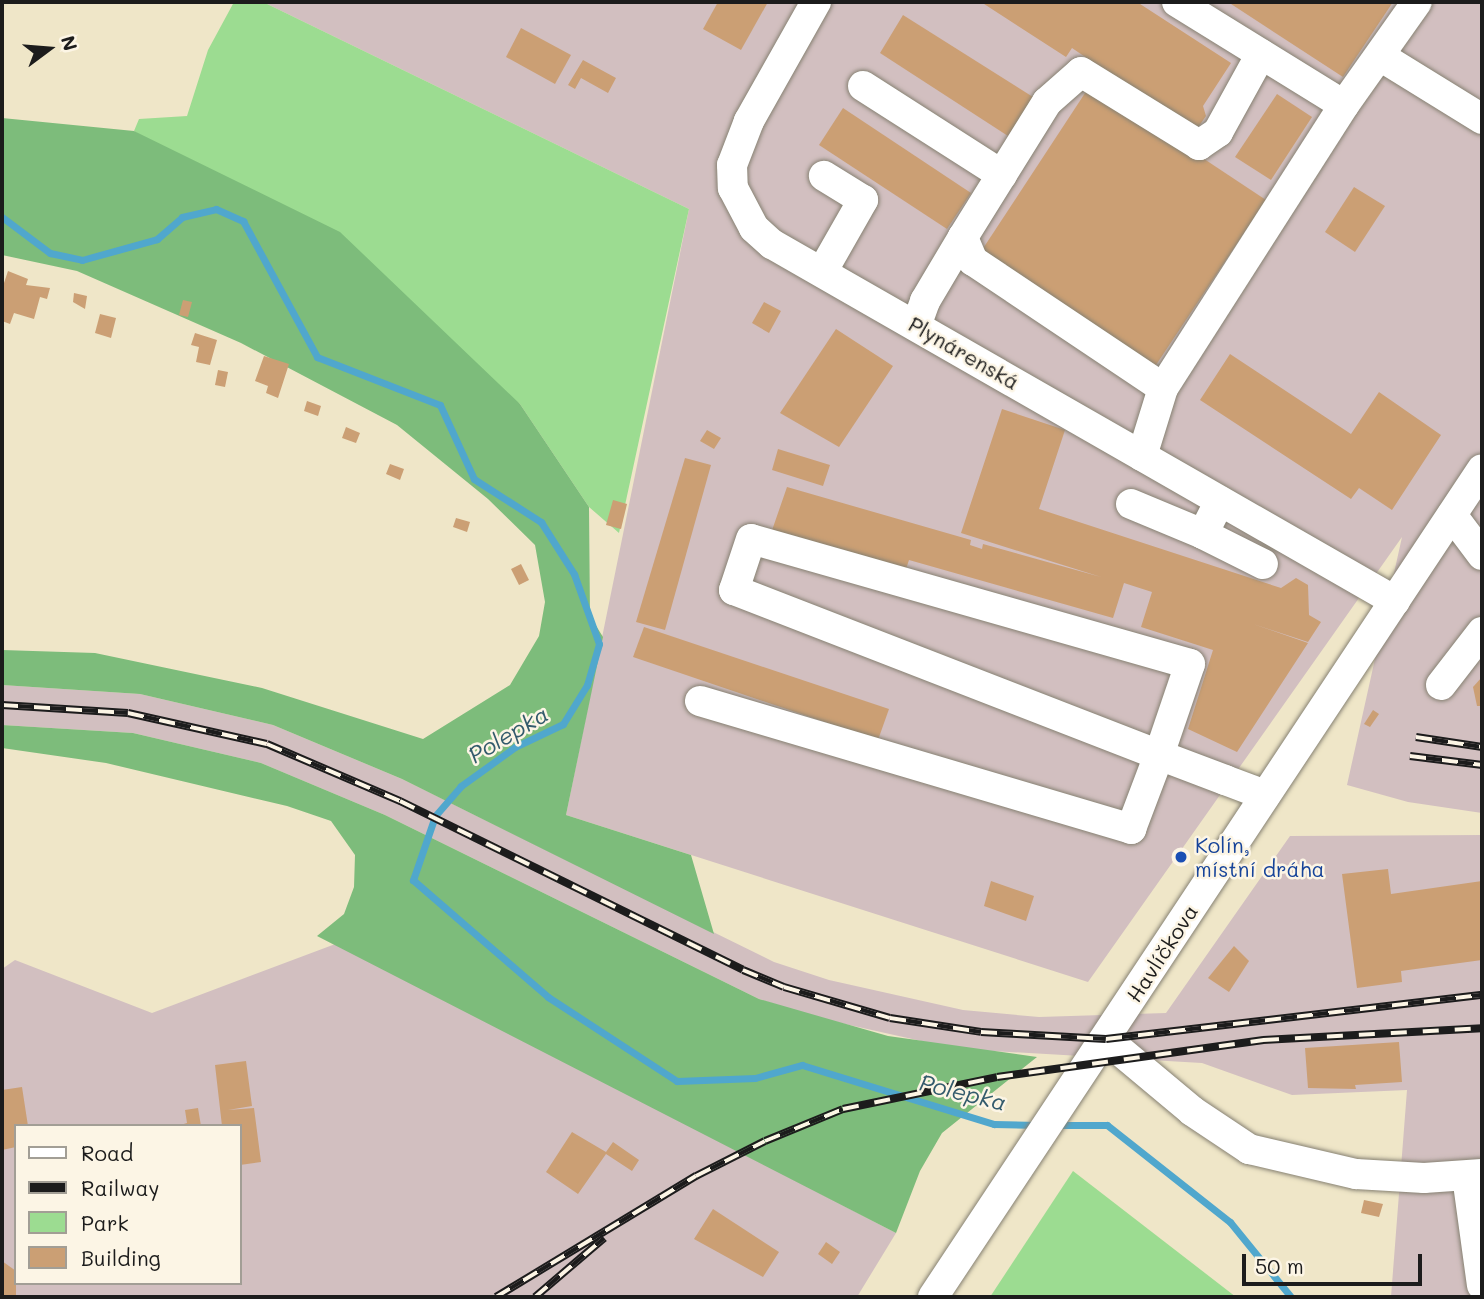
<!DOCTYPE html>
<meta charset="utf-8">
<style>
body{margin:0}
#map{position:relative;width:1484px;height:1299px;overflow:hidden;background:#efe6c8;font-family:Mali,sans-serif}
div>[style]{position:absolute}
.industrial>*{inset:0;background:#d2bfc0}
.green>*{inset:0;background:#9cdc91}
.forest>*{inset:0;background:#7dbc7b}
.stream>*{height:7px;margin:-3.5px;padding:0 3.5px;transform-origin:3.5px;border-radius:3.5px;background:#50a7cd}
.building>*{inset:0;background:#cb9f74}
.roads{filter:drop-shadow(0 0 2px #868172) drop-shadow(0 0 2px #868172)}
.minor>*{height:30px;margin:-15px;padding:0 15px;transform-origin:15px;border-radius:15px;background:#fff}
.rail>*{height:8px;margin-top:-4px;transform-origin:0;background:repeating-linear-gradient(90deg,#fcf5e5 0 16px,#1c1c1c 0 32px);box-sizing:border-box;border-block:2px solid #1c1c1c}
.dots>*{width:19px;height:19px;translate:-50% -50%;box-sizing:border-box;border:4px solid #fcf5e5;border-radius:50%}
span{translate:-50% -50%;white-space:nowrap;text-align:center;line-height:1.15;-webkit-text-stroke:5px #fcf5e5;paint-order:stroke}
.street-label{font-size:21px;color:#1c1c1c}
.transit-label{font-size:21px;color:#164399}
.left{translate:0 -50%;text-align:left}
.water-label{font-size:23px;color:#335b6c;font-style:italic}
.frame{position:absolute;inset:0;border:4px solid #1c1c1c;pointer-events:none}
.legend{position:absolute;left:14px;top:1124px;width:228px;height:161px;box-sizing:border-box;background:#fcf5e5;border:2px solid #a29e95;margin:0;padding:9px 12px;list-style:none;font-size:21px;color:#1c1c1c}
.legend li{display:flex;align-items:center;gap:14px;height:35px}
.legend b{width:35px;border:2px solid #a29e95}
.north{position:absolute;left:14px;top:14px;width:70px;height:70px;-webkit-text-stroke:5px #fcf5e5;paint-order:stroke;rotate:74deg;font-size:19px;font-weight:700;line-height:28px;text-align:center;color:#1c1c1c}
.north::after{content:'';display:block;margin:auto;width:24px;height:32px;background:#1c1c1c;clip-path:polygon(50% 0,100% 100%,50% 72%,0 100%)}
.scale{position:absolute;left:1242px;top:1254px;width:180px;height:32px;box-sizing:border-box;border:4px solid #1c1c1c;border-top:0;padding-left:9px;font-size:21px;line-height:24px;white-space:nowrap;color:#1c1c1c;-webkit-text-stroke:5px #fcf5e5;paint-order:stroke}
</style>
<div id="map">
<div class="industrial">
<div style="clip-path:polygon(263px 2px,1482px 2px,1482px 813px,1408px 802px,1347px 785px,1402px 537px,1088px 982px,566px 815px,689px 209px)"></div>
<div style="clip-path:polygon(2px 685px,140px 694px,273px 725px,402px 779px,774px 962px,829px 980px,963px 1010px,1039px 1017px,1166px 1013px,1290px 836px,1482px 835px,1482px 1297px,1391px 1297px,1407px 1090px,1292px 1095px,1202px 1063px,957px 1049px,818px 1018px,759px 999px,385px 815px,261px 763px,133px 733px,2px 725px)"></div>
<div style="clip-path:polygon(evenodd,338px 943px,896px 1233px,857px 1297px,2px 1297px,2px 969px,15px 960px,152px 1013px,338px 943px,16px 1126px,240px 1126px,240px 1283px,16px 1283px,16px 1126px)"></div>
</div>
<div class="green">
<div style="clip-path:polygon(234px 2px,263px 2px,689px 209px,619px 533px,589px 507px,520px 404px,134px 131px,139px 119px,187px 116px,208px 50px)"></div>
<div style="clip-path:polygon(1073px 1171px,1236px 1297px,990px 1297px)"></div>
</div>
<div class="forest">
<div style="clip-path:polygon(2px 118px,134px 131px,340px 232px,520px 404px,589px 507px,590px 616px,603px 637px,566px 815px,691px 855px,714px 934px,402px 779px,273px 725px,140px 694px,2px 685px,2px 650px,95px 653px,262px 688px,423px 739px,510px 685px,539px 636px,545px 602px,535px 545px,488px 499px,397px 425px,241px 343px,77px 271px,2px 255px)"></div>
<div style="clip-path:polygon(2px 725px,133px 733px,261px 763px,385px 815px,759px 999px,888px 1036px,1037px 1057px,942px 1133px,920px 1171px,896px 1233px,317px 936px,344px 914px,354px 887px,355px 855px,331px 821px,287px 806px,106px 763px,2px 748px)"></div>
</div>
<div class="stream">
<div style="left:2px;top:217px;width:60px;rotate:36.9deg"></div>
<div style="left:50px;top:253px;width:33px;rotate:12deg"></div>
<div style="left:82px;top:260px;width:78px;rotate:-15.6deg"></div>
<div style="left:157px;top:239px;width:33px;rotate:-41deg"></div>
<div style="left:182px;top:217px;width:35px;rotate:-13deg"></div>
<div style="left:216px;top:209px;width:30px;rotate:24deg"></div>
<div style="left:243px;top:221px;width:155px;rotate:61.4deg"></div>
<div style="left:317px;top:357px;width:132px;rotate:21.3deg"></div>
<div style="left:440px;top:405px;width:81px;rotate:65.3deg"></div>
<div style="left:474px;top:479px;width:80px;rotate:32.7deg"></div>
<div style="left:541px;top:522px;width:62px;rotate:57.6deg"></div>
<div style="left:574px;top:574px;width:74px;rotate:70.3deg"></div>
<div style="left:599px;top:644px;width:43px;rotate:106.3deg"></div>
<div style="left:587px;top:685px;width:46px;rotate:121.6deg"></div>
<div style="left:563px;top:724px;width:53px;rotate:154.4deg"></div>
<div style="left:515px;top:747px;width:67px;rotate:144.2deg"></div>
<div style="left:461px;top:786px;width:40px;rotate:131deg"></div>
<div style="left:435px;top:816px;width:68px;rotate:109deg"></div>
<div style="left:413px;top:880px;width:179px;rotate:40.9deg"></div>
<div style="left:548px;top:997px;width:154px;rotate:33.1deg"></div>
<div style="left:677px;top:1081px;width:78px;rotate:-2.2deg"></div>
<div style="left:755px;top:1078px;width:49px;rotate:-15.5deg"></div>
<div style="left:802px;top:1065px;width:201px;rotate:17.1deg"></div>
<div style="left:994px;top:1124px;width:43px;rotate:1.3deg"></div>
<div style="left:1056px;top:1125px;width:51px"></div>
<div style="left:1107px;top:1125px;width:157px;rotate:38.3deg"></div>
<div style="left:1230px;top:1222px;width:97px;rotate:50.9deg"></div>
</div>
<div class="building">
<div style="clip-path:polygon(718px 2px,768px 2px,741px 50px,703px 29px)"></div>
<div style="clip-path:polygon(981px 2px,1137px 2px,1231px 63px,1203px 106px,1206px 116px,1199px 126px,1189px 127px,1072px 48px,1066px 57px)"></div>
<div style="clip-path:polygon(1228px 2px,1393px 2px,1343px 77px)"></div>
<div style="clip-path:polygon(903px 15px,1033px 97px,1008px 136px,880px 53px)"></div>
<div style="clip-path:polygon(521px 28px,571px 55px,555px 84px,506px 57px)"></div>
<div style="clip-path:polygon(583px 60px,616px 78px,608px 93px,581px 78px,575px 89px,568px 85px)"></div>
<div style="clip-path:polygon(1091px 84px,1266px 200px,1154px 368px,980px 253px)"></div>
<div style="clip-path:polygon(1277px 94px,1312px 117px,1271px 180px,1235px 157px)"></div>
<div style="clip-path:polygon(843px 108px,971px 193px,947px 229px,819px 145px)"></div>
<div style="clip-path:polygon(1354px 187px,1385px 206px,1355px 252px,1325px 232px)"></div>
<div style="clip-path:polygon(8px 271px,28px 279px,26px 285px,50px 288px,47px 299px,40px 297px,34px 319px,14px 313px,10px 324px,2px 321px,2px 289px)"></div>
<div style="clip-path:polygon(74px 293px,87px 296px,85px 309px,73px 302px)"></div>
<div style="clip-path:polygon(183px 300px,192px 302px,188px 317px,179px 315px)"></div>
<div style="clip-path:polygon(764px 302px,781px 311px,769px 333px,752px 323px)"></div>
<div style="clip-path:polygon(100px 314px,116px 318px,111px 338px,95px 333px)"></div>
<div style="clip-path:polygon(836px 329px,893px 366px,839px 447px,780px 413px)"></div>
<div style="clip-path:polygon(195px 333px,217px 340px,210px 365px,196px 362px,199px 347px,191px 345px)"></div>
<div style="clip-path:polygon(1230px 354px,1351px 434px,1379px 392px,1441px 435px,1392px 510px,1359px 488px,1351px 499px,1200px 400px)"></div>
<div style="clip-path:polygon(264px 356px,289px 364px,278px 398px,266px 393px,268px 386px,255px 381px)"></div>
<div style="clip-path:polygon(218px 370px,228px 372px,225px 387px,215px 385px)"></div>
<div style="clip-path:polygon(307px 401px,321px 406px,318px 416px,304px 411px)"></div>
<div style="clip-path:polygon(1002px 409px,1065px 430px,1039px 509px,1281px 588px,1296px 578px,1308px 585px,1309px 615px,1321px 622px,1308px 642px,1253px 624px,1308px 643px,1237px 752px,1188px 729px,1213px 650px,1141px 627px,1152px 592px,1124px 583px,1113px 618px,909px 560px,903px 578px,769px 539px,787px 487px,971px 540px,970px 545px,982px 549px,983px 544px,1101px 577px,961px 533px)"></div>
<div style="clip-path:polygon(346px 427px,360px 433px,356px 443px,342px 438px)"></div>
<div style="clip-path:polygon(707px 430px,721px 438px,714px 449px,700px 441px)"></div>
<div style="clip-path:polygon(778px 449px,830px 465px,823px 486px,772px 470px)"></div>
<div style="clip-path:polygon(685px 458px,711px 465px,665px 630px,636px 622px)"></div>
<div style="clip-path:polygon(390px 464px,404px 469px,400px 480px,386px 474px)"></div>
<div style="clip-path:polygon(613px 500px,627px 504px,621px 529px,606px 525px)"></div>
<div style="clip-path:polygon(456px 518px,470px 522px,467px 532px,453px 527px)"></div>
<div style="clip-path:polygon(521px 564px,529px 580px,519px 585px,511px 569px)"></div>
<div style="clip-path:polygon(644px 627px,889px 709px,878px 740px,633px 657px)"></div>
<div style="clip-path:polygon(1482px 677px,1482px 706px,1477px 706px,1473px 687px)"></div>
<div style="clip-path:polygon(1373px 710px,1379px 714px,1370px 727px,1364px 724px)"></div>
<div style="clip-path:polygon(1388px 869px,1391px 894px,1482px 881px,1482px 960px,1401px 971px,1402px 982px,1357px 988px,1342px 874px)"></div>
<div style="clip-path:polygon(991px 881px,1034px 896px,1026px 921px,984px 906px)"></div>
<div style="clip-path:polygon(1234px 946px,1249px 961px,1229px 992px,1208px 978px)"></div>
<div style="clip-path:polygon(1399px 1042px,1402px 1082px,1355px 1085px,1356px 1089px,1308px 1088px,1305px 1048px)"></div>
<div style="clip-path:polygon(246px 1061px,252px 1106px,228px 1110px,254px 1108px,261px 1162px,240px 1165px,240px 1126px,222px 1126px,215px 1065px)"></div>
<div style="clip-path:polygon(22px 1087px,28px 1126px,16px 1126px,16px 1147px,2px 1150px,2px 1090px)"></div>
<div style="clip-path:polygon(198px 1108px,201px 1126px,177px 1126px,187px 1123px,185px 1110px)"></div>
<div style="clip-path:polygon(572px 1132px,606px 1152px,613px 1142px,639px 1160px,632px 1171px,606px 1154px,578px 1194px,546px 1172px)"></div>
<div style="clip-path:polygon(1364px 1200px,1383px 1204px,1379px 1217px,1361px 1213px)"></div>
<div style="clip-path:polygon(713px 1209px,779px 1252px,763px 1277px,694px 1239px)"></div>
<div style="clip-path:polygon(826px 1242px,840px 1252px,832px 1264px,818px 1254px)"></div>
<div style="clip-path:polygon(2px 1261px,16px 1271px,16px 1297px,2px 1297px)"></div>
</div>
<div class="roads">
<div class="minor">
<div style="left:816px;top:2px;width:137px;rotate:119.4deg"></div>
<div style="left:749px;top:121px;width:47px;rotate:111.1deg"></div>
<div style="left:732px;top:165px;width:23px;rotate:88deg"></div>
<div style="left:733px;top:188px;width:45px;rotate:62.3deg"></div>
<div style="left:754px;top:228px;width:24px;rotate:42deg"></div>
<div style="left:772px;top:244px;width:718px;rotate:29.81deg"></div>
<div style="left:1177px;top:2px;width:196px;rotate:31.7deg"></div>
<div style="left:1380px;top:56px;width:120px;rotate:31.7deg"></div>
<div style="left:863px;top:86px;width:165px;rotate:32.6deg"></div>
<div style="left:822px;top:272px;width:83px;rotate:-60.3deg"></div>
<div style="left:863px;top:200px;width:46px;rotate:-148.4deg"></div>
<div style="left:916px;top:326px;width:27px;rotate:-70deg"></div>
<div style="left:925px;top:301px;width:74px;rotate:-59.3deg"></div>
<div style="left:1163px;top:388px;width:229px;rotate:-146.2deg"></div>
<div style="left:973px;top:261px;width:26px;rotate:-113deg"></div>
<div style="left:963px;top:237px;width:159px;rotate:-58.1deg"></div>
<div style="left:1047px;top:102px;width:45px;rotate:-41.4deg"></div>
<div style="left:1081px;top:72px;width:139px;rotate:31.7deg"></div>
<div style="left:1199px;top:145px;width:23px;rotate:-34deg"></div>
<div style="left:1218px;top:132px;width:89px;rotate:-61.1deg"></div>
<div style="left:1142px;top:456px;width:71px;rotate:-72.8deg"></div>
<div style="left:1163px;top:388px;width:336px;rotate:-57.4deg"></div>
<div style="left:1344px;top:105px;width:126px;rotate:-54.7deg"></div>
<div style="left:1131px;top:504px;width:78px;rotate:22.6deg"></div>
<div style="left:1203px;top:534px;width:37px;rotate:-63deg"></div>
<div style="left:1452px;top:515px;width:50px;rotate:53.1deg"></div>
<div style="left:1203px;top:534px;width:67px;rotate:26.6deg"></div>
<div style="left:1441px;top:685px;width:67px;rotate:-52.3deg"></div>
<div style="left:700px;top:701px;width:450px;rotate:16.5deg"></div>
<div style="left:1131px;top:829px;width:79px;rotate:-69.3deg"></div>
<div style="left:1159px;top:755px;width:96px;rotate:-71.2deg"></div>
<div style="left:1190px;top:664px;width:456px;rotate:-164.1deg"></div>
<div style="left:751px;top:539px;width:54px;rotate:108.4deg"></div>
<div style="left:734px;top:590px;width:456px;rotate:21.2deg"></div>
<div style="left:1159px;top:755px;width:71px;rotate:20.7deg"></div>
<div style="left:1225px;top:780px;width:43px;rotate:20.6deg"></div>
<div style="left:1106px;top:1039px;width:112px;rotate:39.9deg"></div>
<div style="left:1192px;top:1111px;width:69px;rotate:33.7deg"></div>
<div style="left:1249px;top:1149px;width:110px;rotate:13.2deg"></div>
<div style="left:1356px;top:1174px;width:68px;rotate:3.4deg"></div>
<div style="left:1424px;top:1178px;width:58px;rotate:-3.9deg"></div>
<div style="left:1467px;top:1176px;width:110px;rotate:82.2deg"></div>
<div style="left:933px;top:1297px;width:993px;rotate:-56.45deg"></div>
</div>
</div>
<div class="rail">
<div style="left:2px;top:705px;width:126px;rotate:3.6deg"></div>
<div style="left:128px;top:713px;width:142px;rotate:12.6deg"></div>
<div style="left:267px;top:744px;width:145px;rotate:23.2deg"></div>
<div style="left:400px;top:801px;width:382px;rotate:26.2deg"></div>
<div style="left:743px;top:970px;width:44px;rotate:22.5deg"></div>
<div style="left:784px;top:987px;width:110px;rotate:16.3deg"></div>
<div style="left:890px;top:1018px;width:92px;rotate:8.7deg"></div>
<div style="left:981px;top:1032px;width:125px;rotate:3.2deg"></div>
<div style="left:1106px;top:1039px;width:379px;rotate:-6.7deg"></div>
<div style="left:1416px;top:737px;width:67px;rotate:8.6deg"></div>
<div style="left:1410px;top:756px;width:73px;rotate:7.1deg"></div>
<div style="left:496px;top:1297px;width:234px;rotate:-31.2deg"></div>
<div style="left:696px;top:1176px;width:77px;rotate:-26.9deg"></div>
<div style="left:765px;top:1141px;width:84px;rotate:-22.3deg"></div>
<div style="left:843px;top:1109px;width:157px;rotate:-11.7deg"></div>
<div style="left:997px;top:1077px;width:269px;rotate:-7.9deg"></div>
<div style="left:1263px;top:1040px;width:219px;rotate:-3.1deg"></div>
<div style="left:535px;top:1297px;width:91px;rotate:-40.5deg"></div>
</div>
<div class="dots">
<div style="left:1181px;top:857px;background:#1a4fb4"></div>
</div>
<div class="street-label">
<span style="left:964px;top:353px;rotate:30deg">Plynárenská</span>
<span style="left:1162px;top:953px;rotate:-57deg">Havlíčkova</span>
</div>
<div class="transit-label">
<span class="left" style="left:1195px;top:857px">Kolín,<br>místní dráha</span>
</div>
<div class="water-label">
<span style="left:508px;top:734px;rotate:-31deg">Polepka</span>
<span style="left:963px;top:1092px;rotate:14deg">Polepka</span>
</div>
<div class="frame"></div>
<ul class="legend">
<li><b style="height:9px;background:#fff"></b>Road</li>
<li><b style="height:9px;background:#1c1c1c"></b>Railway</li>
<li><b style="height:19px;background:#9cdc91"></b>Park</li>
<li><b style="height:19px;background:#cb9f74"></b>Building</li>
</ul>
<div class="north">N</div>
<div class="scale">50 m</div>
</div>
